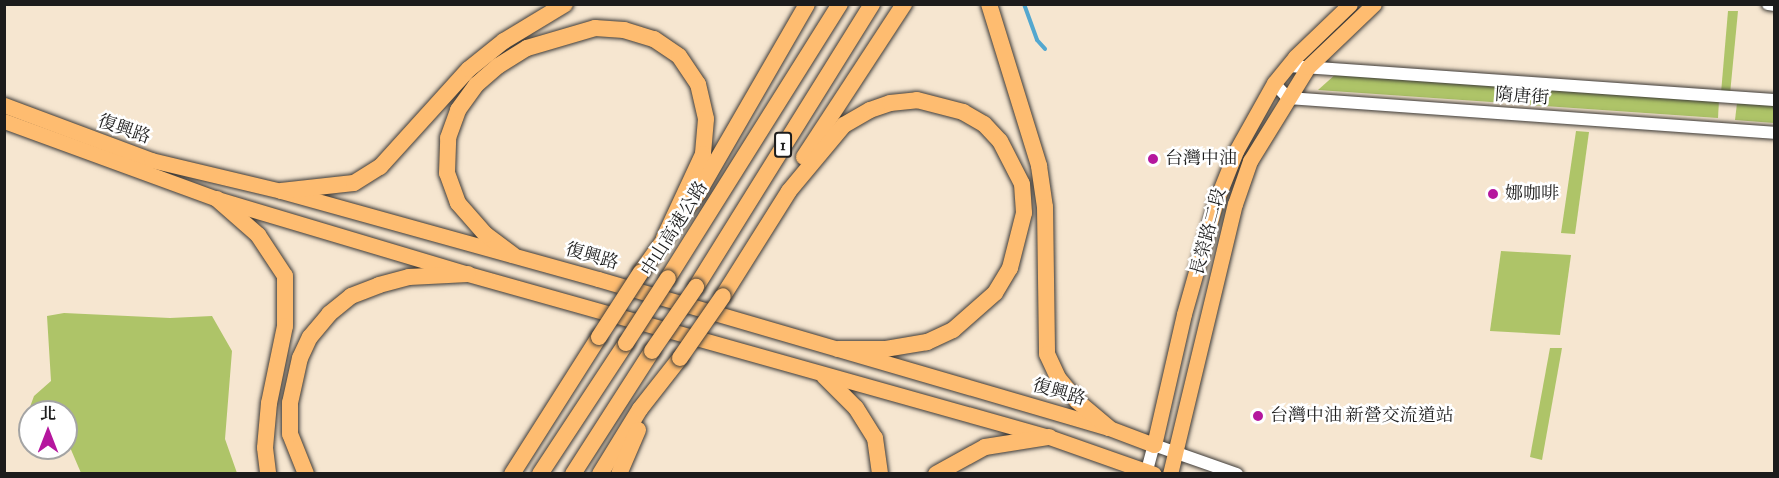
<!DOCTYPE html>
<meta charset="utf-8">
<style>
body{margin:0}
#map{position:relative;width:1779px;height:478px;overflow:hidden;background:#f6e6d0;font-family:"IM FELL DW Pica","Noto Serif TC",serif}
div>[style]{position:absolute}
.green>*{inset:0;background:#aec468}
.stream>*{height:4px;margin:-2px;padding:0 2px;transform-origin:2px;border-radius:2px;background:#53a7cf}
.roads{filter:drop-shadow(0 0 2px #3d3a37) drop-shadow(0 0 2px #3d3a37)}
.minor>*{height:12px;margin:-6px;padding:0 6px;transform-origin:6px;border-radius:6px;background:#fff}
.major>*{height:15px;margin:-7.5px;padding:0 7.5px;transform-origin:7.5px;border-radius:7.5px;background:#febc70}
.highway>*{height:16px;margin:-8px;padding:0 8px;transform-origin:8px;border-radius:8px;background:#febc70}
.bridges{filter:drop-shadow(0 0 2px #3d3a37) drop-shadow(0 0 2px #3d3a37)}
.highway-bridge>*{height:16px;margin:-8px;padding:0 8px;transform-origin:8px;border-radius:8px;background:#febc70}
.dots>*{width:16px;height:16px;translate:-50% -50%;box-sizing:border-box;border:3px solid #fff;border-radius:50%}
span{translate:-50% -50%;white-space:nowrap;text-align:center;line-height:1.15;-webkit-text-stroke:5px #fff;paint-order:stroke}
.shield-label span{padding:2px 4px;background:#fff;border:2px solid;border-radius:4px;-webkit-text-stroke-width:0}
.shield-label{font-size:16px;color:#1c1c1c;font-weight:700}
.street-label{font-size:18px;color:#1c1c1c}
.poi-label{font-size:18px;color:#1c1c1c}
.left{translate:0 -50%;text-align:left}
.frame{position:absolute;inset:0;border:6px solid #1c1c1c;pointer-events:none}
.north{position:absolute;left:18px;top:400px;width:60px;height:60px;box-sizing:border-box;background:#fff;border:2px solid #a4a4a4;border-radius:50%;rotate:0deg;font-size:16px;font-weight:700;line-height:24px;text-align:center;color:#1c1c1c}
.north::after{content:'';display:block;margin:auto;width:21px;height:27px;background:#b5179e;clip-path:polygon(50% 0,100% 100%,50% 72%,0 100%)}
</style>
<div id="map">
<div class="green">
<div style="clip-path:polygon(1728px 11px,1738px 11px,1730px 94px,1721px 93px)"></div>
<div style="clip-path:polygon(1337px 73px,1520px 85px,1520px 104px,1318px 90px)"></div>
<div style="clip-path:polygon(1531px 87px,1719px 100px,1718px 118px,1530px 105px)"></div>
<div style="clip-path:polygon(1737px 103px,1774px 105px,1774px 123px,1735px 120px)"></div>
<div style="clip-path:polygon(1576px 131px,1589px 132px,1575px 234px,1561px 233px)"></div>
<div style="clip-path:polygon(1501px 251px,1571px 255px,1560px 335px,1490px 331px)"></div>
<div style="clip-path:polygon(64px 313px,170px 318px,212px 316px,232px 351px,225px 439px,237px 473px,81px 473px,66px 438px,66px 412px,30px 412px,30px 420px,27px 415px,34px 396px,51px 381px,47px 316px)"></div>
<div style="clip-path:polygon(1550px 348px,1562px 348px,1542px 460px,1530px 457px)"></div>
</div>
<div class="stream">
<div style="left:1024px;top:4px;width:38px;rotate:70deg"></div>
<div style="left:1037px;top:40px;width:12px;rotate:48deg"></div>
</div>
<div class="roads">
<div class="minor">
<div style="left:1768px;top:4px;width:6px;rotate:9deg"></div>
<div style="left:1289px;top:66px;width:486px;rotate:4deg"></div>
<div style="left:1274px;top:83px;width:21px;rotate:47deg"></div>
<div style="left:1288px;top:98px;width:487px;rotate:4.1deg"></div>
<div style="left:1146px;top:474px;width:30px;rotate:-75deg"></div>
<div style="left:1154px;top:445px;width:88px;rotate:19.3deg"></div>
</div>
<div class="major">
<div style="left:4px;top:105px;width:157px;rotate:20.5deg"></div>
<div style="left:151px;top:160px;width:134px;rotate:13.4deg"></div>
<div style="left:281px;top:191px;width:329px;rotate:15.5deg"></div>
<div style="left:598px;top:279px;width:532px;rotate:16.26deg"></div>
<div style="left:1109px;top:428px;width:48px;rotate:20.7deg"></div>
<div style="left:1154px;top:445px;width:134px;rotate:-77.1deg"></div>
<div style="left:1184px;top:314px;width:117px;rotate:-74.2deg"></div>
<div style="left:1216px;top:201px;width:54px;rotate:-68.2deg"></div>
<div style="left:1236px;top:151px;width:78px;rotate:-60.8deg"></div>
<div style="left:1274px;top:83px;width:33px;rotate:-51deg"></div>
<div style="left:1295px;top:57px;width:76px;rotate:-43.9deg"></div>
<div style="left:4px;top:121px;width:227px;rotate:20.1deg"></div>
<div style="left:217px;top:199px;width:262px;rotate:16.6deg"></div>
<div style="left:468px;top:274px;width:603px;rotate:15.67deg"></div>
<div style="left:1049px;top:437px;width:111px;rotate:19.4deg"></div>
<div style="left:1170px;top:474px;width:278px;rotate:-76.5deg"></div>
<div style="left:1235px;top:204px;width:46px;rotate:-70.8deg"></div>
<div style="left:1250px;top:161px;width:110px;rotate:-58.3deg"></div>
<div style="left:1308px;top:67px;width:91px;rotate:-43.7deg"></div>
</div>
<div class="highway">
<div style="left:989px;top:4px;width:170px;rotate:72.8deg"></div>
<div style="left:1039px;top:166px;width:41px;rotate:81.7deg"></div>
<div style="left:1045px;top:207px;width:147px;rotate:89.2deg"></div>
<div style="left:1047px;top:354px;width:26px;rotate:65deg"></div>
<div style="left:1058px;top:378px;width:30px;rotate:50deg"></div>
<div style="left:1077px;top:401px;width:42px;rotate:40.2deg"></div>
<div style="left:804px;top:157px;width:183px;rotate:-56.8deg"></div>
<div style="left:281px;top:191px;width:73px;rotate:-6.3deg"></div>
<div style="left:354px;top:183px;width:31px;rotate:-32deg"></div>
<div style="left:380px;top:167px;width:132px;rotate:-47.8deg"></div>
<div style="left:469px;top:69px;width:45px;rotate:-38.7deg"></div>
<div style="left:504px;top:41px;width:71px;rotate:-31.2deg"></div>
<div style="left:217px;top:199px;width:55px;rotate:41.3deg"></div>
<div style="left:258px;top:235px;width:49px;rotate:56.6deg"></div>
<div style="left:285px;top:276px;width:50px;rotate:90deg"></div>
<div style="left:285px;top:326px;width:79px;rotate:101.7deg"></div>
<div style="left:269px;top:403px;width:45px;rotate:95.1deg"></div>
<div style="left:265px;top:448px;width:26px;rotate:83deg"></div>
<div style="left:513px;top:255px;width:34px;rotate:-143deg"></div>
<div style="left:486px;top:235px;width:43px;rotate:-131.2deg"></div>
<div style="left:458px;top:203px;width:32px;rotate:-110deg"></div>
<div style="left:447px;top:173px;width:35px;rotate:-88deg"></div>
<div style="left:448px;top:138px;width:30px;rotate:-70deg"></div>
<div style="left:458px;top:110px;width:31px;rotate:-54deg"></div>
<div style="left:476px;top:85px;width:29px;rotate:-41deg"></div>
<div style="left:498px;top:66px;width:34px;rotate:-32deg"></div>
<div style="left:527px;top:48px;width:71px;rotate:-16.4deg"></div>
<div style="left:595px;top:28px;width:29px;rotate:4deg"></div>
<div style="left:624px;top:30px;width:31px;rotate:17deg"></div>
<div style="left:654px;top:39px;width:30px;rotate:34deg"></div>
<div style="left:679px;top:56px;width:34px;rotate:56deg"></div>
<div style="left:698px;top:84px;width:36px;rotate:77deg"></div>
<div style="left:706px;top:119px;width:35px;rotate:95deg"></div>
<div style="left:703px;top:154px;width:93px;rotate:114.9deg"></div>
<div style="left:641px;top:272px;width:97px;rotate:-54.2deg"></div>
<div style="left:698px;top:193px;width:218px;rotate:-60deg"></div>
<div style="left:668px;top:278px;width:324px;rotate:-57.9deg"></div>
<div style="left:696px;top:287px;width:333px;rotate:-58.1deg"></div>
<div style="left:723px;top:296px;width:124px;rotate:-57.8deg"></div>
<div style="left:789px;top:191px;width:86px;rotate:-50.2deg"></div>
<div style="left:844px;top:125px;width:30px;rotate:-30deg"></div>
<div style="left:870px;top:110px;width:21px;rotate:-19deg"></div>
<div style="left:890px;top:103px;width:27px;rotate:-6deg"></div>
<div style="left:917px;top:100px;width:48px;rotate:14.6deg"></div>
<div style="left:963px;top:112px;width:24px;rotate:30deg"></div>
<div style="left:984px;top:124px;width:23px;rotate:47deg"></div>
<div style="left:1000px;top:141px;width:48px;rotate:62.9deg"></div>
<div style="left:1022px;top:184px;width:29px;rotate:86deg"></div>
<div style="left:1024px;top:213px;width:57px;rotate:104.3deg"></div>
<div style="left:1010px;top:268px;width:29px;rotate:121deg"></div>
<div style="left:995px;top:293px;width:56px;rotate:138.6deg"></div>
<div style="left:953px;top:330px;width:29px;rotate:155deg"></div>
<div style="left:927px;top:342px;width:43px;rotate:170.5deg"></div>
<div style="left:885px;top:349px;width:47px;rotate:180deg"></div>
<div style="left:824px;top:376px;width:45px;rotate:45deg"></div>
<div style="left:856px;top:408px;width:36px;rotate:58deg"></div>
<div style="left:875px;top:438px;width:36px;rotate:82deg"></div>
<div style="left:306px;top:474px;width:43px;rotate:-111.8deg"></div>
<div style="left:290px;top:434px;width:31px;rotate:-90deg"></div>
<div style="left:290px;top:403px;width:46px;rotate:-77.5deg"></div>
<div style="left:300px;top:358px;width:23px;rotate:-65deg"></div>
<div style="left:310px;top:337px;width:30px;rotate:-50deg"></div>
<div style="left:329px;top:314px;width:28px;rotate:-39deg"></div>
<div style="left:351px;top:296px;width:30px;rotate:-21deg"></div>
<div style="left:379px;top:285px;width:31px;rotate:-15deg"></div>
<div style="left:409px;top:277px;width:59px;rotate:-2.9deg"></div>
<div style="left:512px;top:474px;width:162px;rotate:-57.6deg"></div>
<div style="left:540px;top:474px;width:157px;rotate:-56.7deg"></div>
<div style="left:573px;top:474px;width:146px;rotate:-57.3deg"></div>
<div style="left:600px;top:474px;width:76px;rotate:-58.4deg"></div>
<div style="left:640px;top:409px;width:65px;rotate:-51.9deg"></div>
<div style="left:619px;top:474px;width:48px;rotate:-66.6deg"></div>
<div style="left:936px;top:474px;width:56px;rotate:-28.9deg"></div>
<div style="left:985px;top:447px;width:65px;rotate:-8.9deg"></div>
</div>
</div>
<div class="bridges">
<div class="highway-bridge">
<div style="left:599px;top:337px;width:77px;rotate:-57.1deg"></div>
<div style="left:626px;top:343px;width:77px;rotate:-57.1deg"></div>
<div style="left:652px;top:351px;width:78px;rotate:-55.5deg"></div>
<div style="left:680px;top:358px;width:75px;rotate:-55.3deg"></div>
</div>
</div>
<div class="dots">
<div style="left:1153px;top:159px;background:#b5179e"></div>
<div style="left:1493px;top:194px;background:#b5179e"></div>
<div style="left:1258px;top:416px;background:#b5179e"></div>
</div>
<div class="shield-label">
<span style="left:783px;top:145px">1</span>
</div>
<div class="street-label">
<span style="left:1522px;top:97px;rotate:4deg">隋唐街</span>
<span style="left:124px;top:130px;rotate:19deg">復興路</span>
<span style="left:675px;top:229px;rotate:-58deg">中山高速公路</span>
<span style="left:1209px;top:232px;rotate:-75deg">長榮路二段</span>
<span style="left:592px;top:257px;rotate:16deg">復興路</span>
<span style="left:1059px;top:393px;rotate:16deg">復興路</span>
</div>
<div class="poi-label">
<span class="left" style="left:1165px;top:159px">台灣中油</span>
<span class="left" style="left:1505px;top:194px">娜咖啡</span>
<span class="left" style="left:1270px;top:416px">台灣中油 新營交流道站</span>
</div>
<div class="frame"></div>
<div class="north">北</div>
</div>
